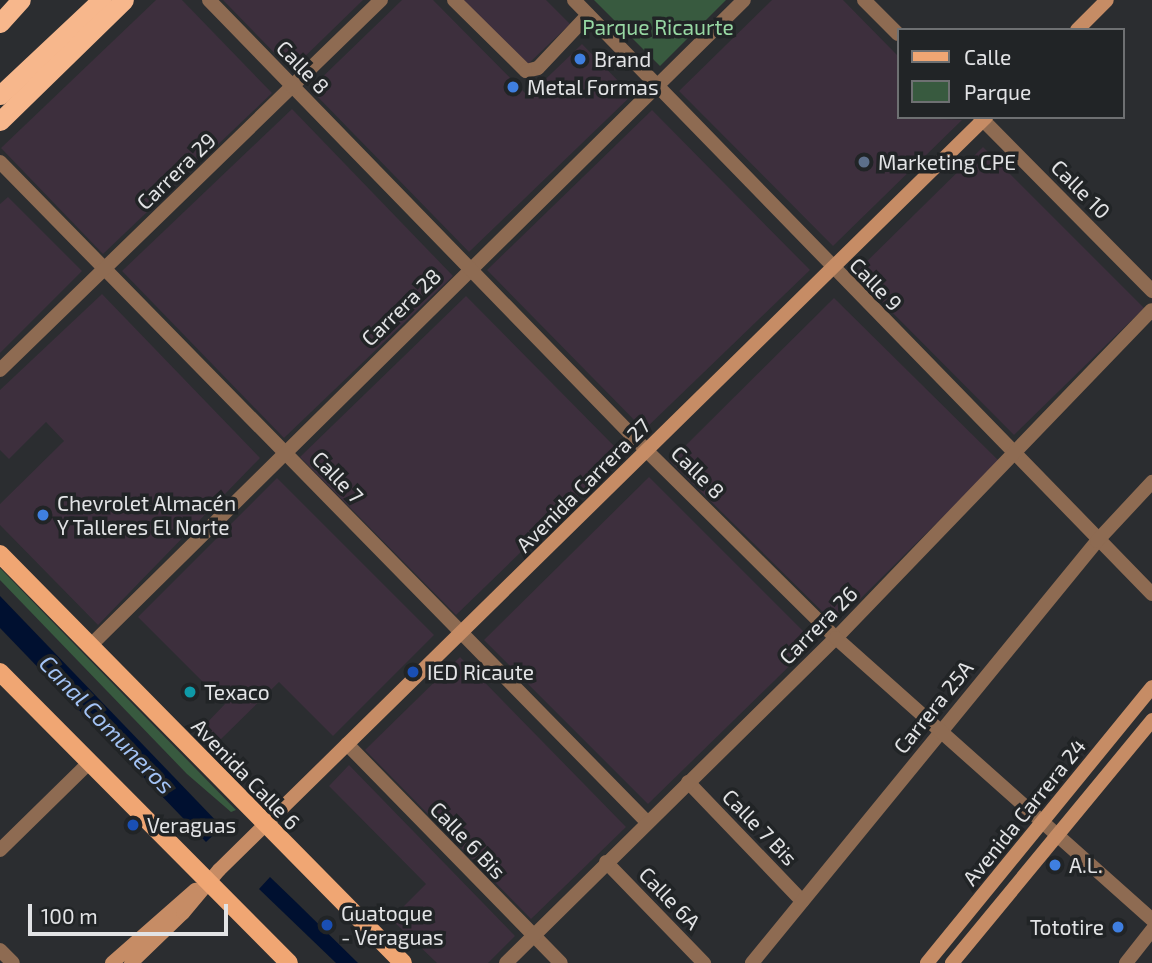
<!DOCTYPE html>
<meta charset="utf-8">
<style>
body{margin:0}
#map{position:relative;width:1152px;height:963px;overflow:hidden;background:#2b2d30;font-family:"Exo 2",sans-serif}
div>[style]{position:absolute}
.industrial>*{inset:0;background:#3d2f3d}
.green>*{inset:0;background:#385a3f}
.water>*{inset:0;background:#001030}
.minor>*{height:14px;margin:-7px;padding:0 7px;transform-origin:7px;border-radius:7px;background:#8e6b52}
.tertiary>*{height:14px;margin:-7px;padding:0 7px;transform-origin:7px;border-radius:7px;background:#8e6b52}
.secondary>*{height:14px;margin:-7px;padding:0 7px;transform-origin:7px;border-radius:7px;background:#c68c65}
.primary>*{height:18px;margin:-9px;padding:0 9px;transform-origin:9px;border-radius:9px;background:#f0a673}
.trunk>*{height:19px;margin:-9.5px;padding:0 9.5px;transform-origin:9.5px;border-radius:9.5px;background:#f7b78c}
.dots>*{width:19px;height:19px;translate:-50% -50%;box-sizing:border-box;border:4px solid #212426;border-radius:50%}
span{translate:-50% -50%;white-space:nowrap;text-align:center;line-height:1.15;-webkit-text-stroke:7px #212426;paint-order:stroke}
.park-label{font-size:21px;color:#97d8a3}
.poi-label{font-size:21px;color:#e2e3e5}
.left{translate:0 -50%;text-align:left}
.right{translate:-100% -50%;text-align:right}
.street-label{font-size:21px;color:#e2e3e5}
.water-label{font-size:23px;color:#a3c3f5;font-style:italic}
.legend{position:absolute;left:897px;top:28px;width:228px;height:91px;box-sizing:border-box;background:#212426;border:2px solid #6e7072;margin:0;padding:9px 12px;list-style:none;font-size:21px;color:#e2e3e5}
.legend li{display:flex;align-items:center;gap:14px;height:35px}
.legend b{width:35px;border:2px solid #6e7072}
.scale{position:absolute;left:28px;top:904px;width:200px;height:32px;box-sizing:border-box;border:4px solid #e2e3e5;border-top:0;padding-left:9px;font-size:21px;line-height:24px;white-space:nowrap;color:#e2e3e5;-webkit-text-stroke:5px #212426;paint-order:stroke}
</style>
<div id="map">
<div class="industrial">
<div style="clip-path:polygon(156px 0,182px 0,272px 93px,103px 254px,1px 148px)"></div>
<div style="clip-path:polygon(223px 0,363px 0,291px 70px)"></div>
<div style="clip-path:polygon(402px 0,433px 0,528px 96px,582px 44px,632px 95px,469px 252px,310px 89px)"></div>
<div style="clip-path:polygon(462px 0,546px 0,570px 24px,526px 66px)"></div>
<div style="clip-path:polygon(772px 0,843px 0,898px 56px,898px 117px,962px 120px,833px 246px,679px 91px)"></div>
<div style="clip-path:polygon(292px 109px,453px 276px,284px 438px,122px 271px)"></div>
<div style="clip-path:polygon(652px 110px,810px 270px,644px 430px,487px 270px)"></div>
<div style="clip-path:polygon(983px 147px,1144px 308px,1014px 435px,854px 274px)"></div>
<div style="clip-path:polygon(8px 197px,82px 271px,0 353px,0 204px)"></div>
<div style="clip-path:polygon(102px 294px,260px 458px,98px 625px,0 525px,0 504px,64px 441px,46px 422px,9px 459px,0 450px,0 390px)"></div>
<div style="clip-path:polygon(466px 296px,622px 454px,456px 615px,300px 457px)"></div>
<div style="clip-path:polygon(834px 298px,999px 461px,835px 624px,670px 461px)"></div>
<div style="clip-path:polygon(649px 477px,814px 642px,648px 804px,484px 640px)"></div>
<div style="clip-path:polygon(277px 478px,434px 635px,333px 736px,279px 682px,217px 743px,201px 729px,225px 704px,138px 617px)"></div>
<div style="clip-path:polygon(460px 657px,626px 827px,531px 919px,365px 750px)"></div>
<div style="clip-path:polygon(349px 765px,515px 936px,488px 963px,437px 963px,391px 919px,426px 884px,329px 786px)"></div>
</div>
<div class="green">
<div style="clip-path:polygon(594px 0,726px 0,660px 66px)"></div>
<div style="clip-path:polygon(0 568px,236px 810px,231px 812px,187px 774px,0 580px)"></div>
</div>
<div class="water">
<div style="clip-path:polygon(0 596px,222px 827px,206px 842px,0 628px)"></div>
<div style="clip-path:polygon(270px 877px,297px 903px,358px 963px,336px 963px,259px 889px)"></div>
</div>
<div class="minor">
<div style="left:454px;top:0;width:101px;rotate:44.6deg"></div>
<div style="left:526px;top:71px;width:12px;rotate:-14deg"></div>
<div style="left:538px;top:68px;width:73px;rotate:-46.7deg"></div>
<div style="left:574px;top:0;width:829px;rotate:45.78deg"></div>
<div style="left:864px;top:0;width:48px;rotate:45deg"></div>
<div style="left:980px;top:117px;width:245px;rotate:45.3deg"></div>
<div style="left:0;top:162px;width:924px;rotate:45.57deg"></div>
<div style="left:0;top:370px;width:531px;rotate:-44.16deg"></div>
<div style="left:90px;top:646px;width:919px;rotate:-44.65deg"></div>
<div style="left:347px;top:744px;width:306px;rotate:45.7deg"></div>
<div style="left:688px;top:782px;width:165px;rotate:46.2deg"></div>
<div style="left:0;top:850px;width:126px;rotate:-44.4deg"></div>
<div style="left:606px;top:862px;width:141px;rotate:45.9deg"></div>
<div style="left:0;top:950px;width:18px;rotate:45deg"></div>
<div style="left:506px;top:963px;width:463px;rotate:-44.6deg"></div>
<div style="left:836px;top:638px;width:455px;rotate:-46.1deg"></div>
<div style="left:752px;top:963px;width:545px;rotate:-50.73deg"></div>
<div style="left:1097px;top:541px;width:81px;rotate:-47deg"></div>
<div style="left:1126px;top:963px;width:42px;rotate:-51.8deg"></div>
</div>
<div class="tertiary">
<div style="left:209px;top:0;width:629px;rotate:45.84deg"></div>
<div style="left:647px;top:451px;width:266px;rotate:44.7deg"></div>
<div style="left:836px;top:638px;width:424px;rotate:41.7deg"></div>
</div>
<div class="secondary">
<div style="left:1077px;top:30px;width:42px;rotate:-45deg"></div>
<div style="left:112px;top:963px;width:111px;rotate:-41.3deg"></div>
<div style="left:131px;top:963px;width:72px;rotate:-43.9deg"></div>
<div style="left:183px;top:913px;width:56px;rotate:-50.1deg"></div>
<div style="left:219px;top:870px;width:1075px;rotate:-44.47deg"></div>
<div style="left:927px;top:963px;width:356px;rotate:-50.8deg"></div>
<div style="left:952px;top:963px;width:315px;rotate:-50.5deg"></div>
</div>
<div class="primary">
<div style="left:0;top:554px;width:574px;rotate:45.42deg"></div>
<div style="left:0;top:672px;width:410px;rotate:45.2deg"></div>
</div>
<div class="trunk">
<div style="left:0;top:23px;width:31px;rotate:-48deg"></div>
<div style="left:0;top:95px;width:139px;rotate:-43.2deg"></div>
<div style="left:0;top:121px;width:173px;rotate:-44.3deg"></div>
</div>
<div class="dots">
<div style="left:580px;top:59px;background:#3f7fe0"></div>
<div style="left:513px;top:87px;background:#3f7fe0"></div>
<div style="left:864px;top:162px;background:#5c6f8a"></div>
<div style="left:43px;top:515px;background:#3f7fe0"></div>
<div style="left:413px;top:672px;background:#1a4fb4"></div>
<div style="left:190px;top:692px;background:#0f9aa8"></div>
<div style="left:133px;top:825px;background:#1a4fb4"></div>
<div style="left:1055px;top:865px;background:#3f7fe0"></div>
<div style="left:327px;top:925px;background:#1a4fb4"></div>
<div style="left:1118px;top:927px;background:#3f7fe0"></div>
</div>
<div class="park-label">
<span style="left:658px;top:27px">Parque Ricaurte</span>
</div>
<div class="poi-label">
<span class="left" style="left:594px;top:59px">Brand</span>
<span class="left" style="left:527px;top:87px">Metal Formas</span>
<span class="left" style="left:878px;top:162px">Marketing CPE</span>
<span class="left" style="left:57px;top:515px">Chevrolet Almacén<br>Y Talleres El Norte</span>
<span class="left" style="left:427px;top:672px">IED Ricaute</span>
<span class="left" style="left:204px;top:692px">Texaco</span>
<span class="left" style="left:147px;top:825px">Veraguas</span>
<span class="left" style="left:1069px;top:865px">A.L.</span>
<span class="left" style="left:341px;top:925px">Guatoque<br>- Veraguas</span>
<span class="right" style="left:1104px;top:927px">Tototire</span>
</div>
<div class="street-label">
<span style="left:303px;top:67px;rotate:46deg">Calle 8</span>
<span style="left:176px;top:171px;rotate:-44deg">Carrera 29</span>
<span style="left:1081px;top:189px;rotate:45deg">Calle 10</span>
<span style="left:876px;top:284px;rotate:46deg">Calle 9</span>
<span style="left:401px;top:307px;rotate:-44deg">Carrera 28</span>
<span style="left:698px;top:472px;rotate:45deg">Calle 8</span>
<span style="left:338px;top:477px;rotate:46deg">Calle 7</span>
<span style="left:583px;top:485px;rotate:-45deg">Avenida Carrera 27</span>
<span style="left:818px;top:625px;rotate:-45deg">Carrera 26</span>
<span style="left:933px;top:707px;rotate:-51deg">Carrera 25A</span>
<span style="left:246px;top:774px;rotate:46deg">Avenida Calle 6</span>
<span style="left:1024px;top:812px;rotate:-51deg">Avenida Carrera 24</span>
<span style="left:760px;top:827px;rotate:46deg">Calle 7 Bis</span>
<span style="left:468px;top:840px;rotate:46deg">Calle 6 Bis</span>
<span style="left:670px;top:898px;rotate:46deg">Calle 6A</span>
</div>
<div class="water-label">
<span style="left:107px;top:724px;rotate:46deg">Canal Comuneros</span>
</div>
<ul class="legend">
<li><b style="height:9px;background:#f0a673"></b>Calle</li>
<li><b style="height:19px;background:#385a3f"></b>Parque</li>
</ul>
<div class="scale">100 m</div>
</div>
